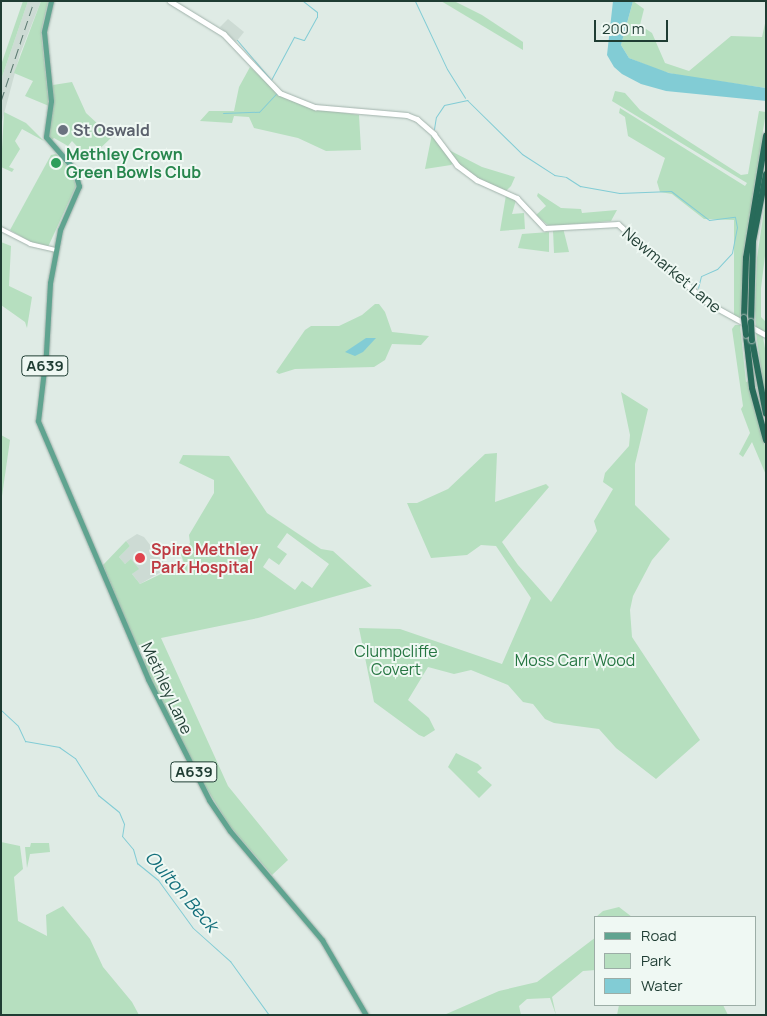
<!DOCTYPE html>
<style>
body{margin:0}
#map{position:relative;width:767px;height:1016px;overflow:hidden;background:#dfebe5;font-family:Manrope,sans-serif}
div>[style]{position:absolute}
.built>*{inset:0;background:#cddbd4}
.green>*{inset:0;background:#b6dfbf}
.water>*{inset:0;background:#82ccd5}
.stream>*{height:1px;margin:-0.5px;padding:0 0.5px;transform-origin:0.5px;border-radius:0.5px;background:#82ccd5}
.roads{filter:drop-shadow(0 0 1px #a2b3ac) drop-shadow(0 0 1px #a2b3ac)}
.tertiary>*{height:4px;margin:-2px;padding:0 2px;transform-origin:2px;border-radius:2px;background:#fff}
.secondary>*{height:4.5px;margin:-2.25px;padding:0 2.25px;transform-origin:2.25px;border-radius:2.25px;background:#fff}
.primary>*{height:5px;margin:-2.5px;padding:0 2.5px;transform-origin:2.5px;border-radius:2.5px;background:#60a490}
.motorway>*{height:6px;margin:-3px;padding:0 3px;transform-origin:3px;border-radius:3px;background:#286b5a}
.rail>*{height:1px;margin-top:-0.5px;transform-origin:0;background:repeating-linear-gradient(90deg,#59786f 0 10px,transparent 0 15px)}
.bridges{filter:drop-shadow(0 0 1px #bcc5c2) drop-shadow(0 0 1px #bcc5c2)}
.motorway-bridge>*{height:6px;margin:-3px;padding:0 3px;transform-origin:3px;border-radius:3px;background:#286b5a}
.dots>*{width:14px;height:14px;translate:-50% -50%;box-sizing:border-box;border:2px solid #eff8f3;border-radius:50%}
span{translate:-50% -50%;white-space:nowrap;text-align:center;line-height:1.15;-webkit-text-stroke:4px #eff8f3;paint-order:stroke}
.shield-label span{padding:1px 4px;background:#eff8f3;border:1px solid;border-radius:4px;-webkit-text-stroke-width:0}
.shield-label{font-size:15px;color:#1f3d33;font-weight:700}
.worship-label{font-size:16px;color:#5b616d;font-weight:700}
.left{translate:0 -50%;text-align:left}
.leisure-label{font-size:16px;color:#27864d;font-weight:700}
.street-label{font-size:16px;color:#1f3d33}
.health-label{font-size:16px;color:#be3a42;font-weight:700}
.park-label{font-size:16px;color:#267642}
.water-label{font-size:18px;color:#15707c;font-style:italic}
.frame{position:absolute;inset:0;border:2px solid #1f3d33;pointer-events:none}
.legend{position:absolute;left:594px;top:916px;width:162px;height:90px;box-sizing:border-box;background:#eff8f3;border:1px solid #9cada6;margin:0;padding:6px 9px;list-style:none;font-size:15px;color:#1f3d33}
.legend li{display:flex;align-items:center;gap:10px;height:25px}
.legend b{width:25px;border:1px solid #9cada6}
.scale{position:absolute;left:594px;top:20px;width:74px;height:22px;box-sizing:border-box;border:2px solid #1f3d33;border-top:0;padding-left:6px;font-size:15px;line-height:18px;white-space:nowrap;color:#1f3d33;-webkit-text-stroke:4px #eff8f3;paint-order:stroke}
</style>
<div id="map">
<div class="built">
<div style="clip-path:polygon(28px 1px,41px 1px,20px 54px,1px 125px,1px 80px)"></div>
<div style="clip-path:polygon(228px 19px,244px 32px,236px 42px,220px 27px)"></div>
<div style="clip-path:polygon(137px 534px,144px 537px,168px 568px,140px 584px,132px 574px,138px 569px,131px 560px,125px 564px,119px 557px,130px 546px,126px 541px)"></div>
</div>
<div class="green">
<div style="clip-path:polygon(23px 1px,28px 1px,1px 80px,1px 65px)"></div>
<div style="clip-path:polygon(41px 1px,48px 1px,41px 32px,49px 106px,25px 96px,33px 81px,14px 73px)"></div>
<div style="clip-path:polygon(441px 1px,454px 1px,482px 15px,523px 42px,523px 50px)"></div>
<div style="clip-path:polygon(633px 1px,644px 9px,640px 25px,652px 33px,665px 63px,689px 71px,731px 36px,762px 37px,766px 19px,766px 88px,682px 76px,661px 71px,629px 58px,621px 45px)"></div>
<div style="clip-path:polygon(250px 67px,283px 97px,311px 108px,359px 115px,361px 150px,326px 151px,298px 138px,254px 128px,249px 117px,234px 116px,232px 123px,200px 121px,209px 111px,234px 111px,239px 87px)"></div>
<div style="clip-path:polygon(72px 82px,86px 113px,112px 137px,89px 159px,72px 141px,68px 146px,54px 138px,50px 142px,48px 135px,52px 114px,53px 85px)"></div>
<div style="clip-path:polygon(615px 91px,625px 93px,640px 110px,741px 175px,748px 174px,759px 111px,766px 112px,744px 250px,740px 319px,734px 316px,734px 220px,704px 219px,672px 194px,660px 192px,657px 182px,665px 158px,628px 136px,625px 117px,619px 113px,620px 108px,745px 186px,747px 183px,612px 101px)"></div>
<div style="clip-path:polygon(4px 112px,26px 123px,44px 141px,22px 129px,15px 141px,20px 149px,9px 167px,14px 169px,12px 172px,1px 167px)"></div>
<div style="clip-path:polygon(432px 134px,453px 163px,451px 165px,425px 169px)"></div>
<div style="clip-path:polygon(447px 149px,482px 167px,515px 177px,511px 186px,506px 191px,481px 181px,458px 164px)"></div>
<div style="clip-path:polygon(56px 154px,71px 170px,76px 186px,48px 247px,32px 243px,10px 230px,51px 155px)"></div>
<div style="clip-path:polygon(538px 193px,561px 208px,581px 209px,582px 213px,617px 210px,611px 221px,549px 226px,536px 215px,546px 206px,537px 196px)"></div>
<div style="clip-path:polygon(506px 195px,516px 200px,512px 214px,524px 213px,525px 229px,500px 231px)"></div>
<div style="clip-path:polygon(766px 197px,766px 248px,761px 288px,761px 317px,766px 322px,766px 333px,756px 329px,755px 309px,757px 258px)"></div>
<div style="clip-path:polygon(563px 228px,569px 252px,554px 253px,553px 230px)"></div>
<div style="clip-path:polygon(549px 232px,549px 252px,518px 248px,522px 234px)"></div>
<div style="clip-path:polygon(1px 242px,11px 246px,9px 286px,32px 297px,27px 328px,25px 322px,1px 305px)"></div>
<div style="clip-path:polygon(375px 304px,379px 304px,385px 312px,392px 332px,429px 336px,421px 345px,392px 344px,385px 360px,374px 367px,295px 369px,279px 374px,276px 372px,305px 330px,311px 326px,339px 326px,362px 315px)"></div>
<div style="clip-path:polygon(735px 325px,740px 325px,746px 382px,749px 381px,766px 450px,766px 475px,752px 442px,743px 457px,739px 454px,750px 433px,741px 409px,743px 406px,732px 329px)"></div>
<div style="clip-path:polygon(756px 333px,763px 337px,766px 354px,766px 403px)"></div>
<div style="clip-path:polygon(621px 392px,648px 409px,635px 464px,635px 505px,670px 539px,652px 560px,633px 596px,630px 610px,632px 637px,700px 740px,656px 779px,616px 748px,599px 729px,554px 723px,545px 719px,533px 704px,523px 702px,508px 685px,471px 670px,454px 674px,428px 667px,408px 700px,429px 718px,435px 730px,424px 737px,419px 735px,374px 702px,359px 628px,400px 629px,502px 664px,531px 598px,496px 546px,481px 545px,467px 555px,431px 558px,407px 503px,417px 503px,448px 489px,485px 454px,497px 453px,495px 502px,546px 484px,549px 487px,502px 542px,518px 565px,551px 602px,597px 531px,594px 521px,613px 489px,603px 482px,605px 473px,629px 446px,630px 435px)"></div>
<div style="clip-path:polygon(1px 435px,10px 440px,1px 503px)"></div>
<div style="clip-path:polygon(evenodd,183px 455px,229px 456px,267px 513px,321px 549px,333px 551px,372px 586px,258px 618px,161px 638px,228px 786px,288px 860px,272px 875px,229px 825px,204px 784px,158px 699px,144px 665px,145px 652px,137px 648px,103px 565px,126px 541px,130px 546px,119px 557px,125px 564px,131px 559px,139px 569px,132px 574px,140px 584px,184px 563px,180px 552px,190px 543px,189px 535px,214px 493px,214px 480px,179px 463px,183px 455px,287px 533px,329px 564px,312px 588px,302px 581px,295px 590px,263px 567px,269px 558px,279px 565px,287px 554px,277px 547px,287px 533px)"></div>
<div style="clip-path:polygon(456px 753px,478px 764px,482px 768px,477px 772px,492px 785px,479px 798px,448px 767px)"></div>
<div style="clip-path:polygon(1px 842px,20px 846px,23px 869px,14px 877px,18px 921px,47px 936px,46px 915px,63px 906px,90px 939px,103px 967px,132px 1002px,139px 1015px,1px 1015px)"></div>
<div style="clip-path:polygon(31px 843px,49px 843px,50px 852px,30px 854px,27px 868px,25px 847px,30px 847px)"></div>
<div style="clip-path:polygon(619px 907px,632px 917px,596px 917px,603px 911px)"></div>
<div style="clip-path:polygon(596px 937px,596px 970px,583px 971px,552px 997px,556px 1015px,550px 998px,527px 999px,519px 1006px,521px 1015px,444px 1015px,499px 991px,537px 982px)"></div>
<div style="clip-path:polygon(619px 1005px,723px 1005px,728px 1015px,617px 1015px)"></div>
</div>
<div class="water">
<div style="clip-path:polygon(613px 1px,633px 1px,621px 45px,629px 58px,669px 73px,766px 88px,766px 101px,666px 91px,641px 84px,622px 74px,614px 67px,607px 55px)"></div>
<div style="clip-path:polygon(366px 338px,376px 338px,363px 352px,355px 356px,345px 352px)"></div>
</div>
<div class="stream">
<div style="left:415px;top:1px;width:75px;rotate:64.8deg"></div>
<div style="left:447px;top:69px;width:34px;rotate:58deg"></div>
<div style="left:237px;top:40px;width:52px;rotate:49.6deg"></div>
<div style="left:271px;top:80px;width:49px;rotate:-61.9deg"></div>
<div style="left:294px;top:37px;width:10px;rotate:17deg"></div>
<div style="left:304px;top:40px;width:26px;rotate:-61deg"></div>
<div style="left:317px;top:17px;width:5px;rotate:-90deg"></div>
<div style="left:317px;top:12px;width:18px;rotate:-142deg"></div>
<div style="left:223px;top:113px;width:36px;rotate:-2deg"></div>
<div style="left:259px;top:112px;width:26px;rotate:-47deg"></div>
<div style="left:434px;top:129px;width:12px;rotate:-81deg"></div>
<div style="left:436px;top:117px;width:14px;rotate:-56deg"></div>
<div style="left:444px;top:105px;width:24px;rotate:-12deg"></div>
<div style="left:467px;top:100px;width:77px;rotate:44.5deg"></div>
<div style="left:522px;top:154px;width:38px;rotate:33deg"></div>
<div style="left:554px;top:175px;width:12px;rotate:9deg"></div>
<div style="left:566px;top:177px;width:17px;rotate:33deg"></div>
<div style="left:580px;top:186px;width:40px;rotate:10deg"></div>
<div style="left:619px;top:193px;width:52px;rotate:-2.2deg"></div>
<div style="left:671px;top:191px;width:48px;rotate:37.3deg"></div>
<div style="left:709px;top:220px;width:26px;rotate:-7deg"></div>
<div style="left:735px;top:217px;width:10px;rotate:79deg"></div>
<div style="left:737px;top:227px;width:26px;rotate:101deg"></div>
<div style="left:732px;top:253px;width:22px;rotate:133deg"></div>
<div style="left:717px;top:269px;width:17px;rotate:156deg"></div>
<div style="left:701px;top:276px;width:12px;rotate:104deg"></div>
<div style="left:1px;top:710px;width:23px;rotate:43deg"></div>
<div style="left:18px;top:726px;width:17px;rotate:65deg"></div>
<div style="left:25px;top:741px;width:35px;rotate:10deg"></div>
<div style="left:59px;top:747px;width:19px;rotate:35deg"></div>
<div style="left:75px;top:758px;width:44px;rotate:58.1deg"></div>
<div style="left:98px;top:795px;width:27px;rotate:39deg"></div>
<div style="left:119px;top:812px;width:13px;rotate:67deg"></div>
<div style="left:124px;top:824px;width:12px;rotate:99deg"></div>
<div style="left:122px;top:836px;width:17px;rotate:50deg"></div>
<div style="left:133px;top:849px;width:15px;rotate:74deg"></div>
<div style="left:137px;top:863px;width:27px;rotate:39deg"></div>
<div style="left:158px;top:880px;width:59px;rotate:53.9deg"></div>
<div style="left:193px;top:928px;width:50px;rotate:41.7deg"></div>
<div style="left:230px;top:961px;width:67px;rotate:54.2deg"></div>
</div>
<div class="roads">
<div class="tertiary">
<div style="left:1px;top:229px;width:33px;rotate:27deg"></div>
<div style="left:30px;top:244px;width:26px;rotate:13deg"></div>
</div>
<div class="secondary">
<div style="left:170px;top:1px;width:63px;rotate:31.4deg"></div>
<div style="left:224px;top:34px;width:81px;rotate:46.5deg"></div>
<div style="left:280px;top:93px;width:38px;rotate:22deg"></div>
<div style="left:315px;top:107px;width:92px;rotate:5deg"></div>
<div style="left:407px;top:115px;width:11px;rotate:22deg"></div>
<div style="left:417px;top:119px;width:23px;rotate:41deg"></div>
<div style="left:434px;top:134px;width:39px;rotate:53deg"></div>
<div style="left:457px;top:165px;width:25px;rotate:37deg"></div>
<div style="left:477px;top:180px;width:44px;rotate:24.2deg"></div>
<div style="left:517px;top:198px;width:41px;rotate:47deg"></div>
<div style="left:545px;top:228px;width:73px;rotate:-3.1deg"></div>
<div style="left:618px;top:224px;width:120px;rotate:41.3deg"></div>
<div style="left:708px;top:303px;width:66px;rotate:28.9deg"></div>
</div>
<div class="primary">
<div style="left:51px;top:1px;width:32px;rotate:103deg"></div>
<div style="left:44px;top:32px;width:69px;rotate:84.2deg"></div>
<div style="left:51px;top:101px;width:36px;rotate:98deg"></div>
<div style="left:46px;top:137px;width:43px;rotate:48.8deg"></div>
<div style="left:74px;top:169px;width:18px;rotate:74deg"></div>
<div style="left:79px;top:186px;width:48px;rotate:113.4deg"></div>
<div style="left:60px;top:230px;width:54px;rotate:100.7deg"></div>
<div style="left:50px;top:283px;width:70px;rotate:93.3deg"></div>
<div style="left:46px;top:353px;width:68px;rotate:96.7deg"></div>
<div style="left:38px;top:421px;width:280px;rotate:66.9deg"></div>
<div style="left:148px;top:679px;width:136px;rotate:63.2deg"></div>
<div style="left:209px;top:800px;width:37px;rotate:56deg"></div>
<div style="left:230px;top:831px;width:143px;rotate:49.8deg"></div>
<div style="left:322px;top:940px;width:87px;rotate:59.6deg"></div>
</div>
<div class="motorway">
<div style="left:744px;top:318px;width:60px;rotate:-88.1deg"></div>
<div style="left:746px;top:258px;width:124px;rotate:-80.7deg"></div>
<div style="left:751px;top:322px;width:81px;rotate:-88.6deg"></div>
<div style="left:753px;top:241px;width:68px;rotate:-79deg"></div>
<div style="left:746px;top:335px;width:53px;rotate:83.5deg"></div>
<div style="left:752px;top:388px;width:54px;rotate:74.9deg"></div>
<div style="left:752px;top:340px;width:75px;rotate:79.3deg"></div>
</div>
</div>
<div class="rail">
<div style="left:1px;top:101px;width:105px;rotate:-71.7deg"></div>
</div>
<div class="bridges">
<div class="motorway-bridge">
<div style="left:744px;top:318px;width:17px;rotate:83deg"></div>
<div style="left:751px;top:322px;width:18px;rotate:87deg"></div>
</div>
</div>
<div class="dots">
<div style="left:63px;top:130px;background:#6b7280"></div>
<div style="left:56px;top:163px;background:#2e9e5b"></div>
<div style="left:140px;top:558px;background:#e0444e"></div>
</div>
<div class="shield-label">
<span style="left:45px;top:366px">A639</span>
<span style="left:194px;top:772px">A639</span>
</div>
<div class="worship-label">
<span class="left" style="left:73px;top:130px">St Oswald</span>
</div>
<div class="leisure-label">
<span class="left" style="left:66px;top:163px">Methley Crown<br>Green Bowls Club</span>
</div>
<div class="street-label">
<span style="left:672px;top:270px;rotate:40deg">Newmarket Lane</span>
<span style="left:167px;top:688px;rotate:65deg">Methley Lane</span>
</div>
<div class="health-label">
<span class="left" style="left:151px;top:558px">Spire Methley<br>Park Hospital</span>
</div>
<div class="park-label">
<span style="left:396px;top:660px">Clumpcliffe<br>Covert</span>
<span style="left:575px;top:660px">Moss Carr Wood</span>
</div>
<div class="water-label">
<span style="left:182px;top:891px;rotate:49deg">Oulton Beck</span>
</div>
<div class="frame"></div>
<ul class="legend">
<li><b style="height:6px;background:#60a490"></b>Road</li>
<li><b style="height:14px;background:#b6dfbf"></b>Park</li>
<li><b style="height:14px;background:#82ccd5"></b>Water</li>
</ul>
<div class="scale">200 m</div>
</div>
